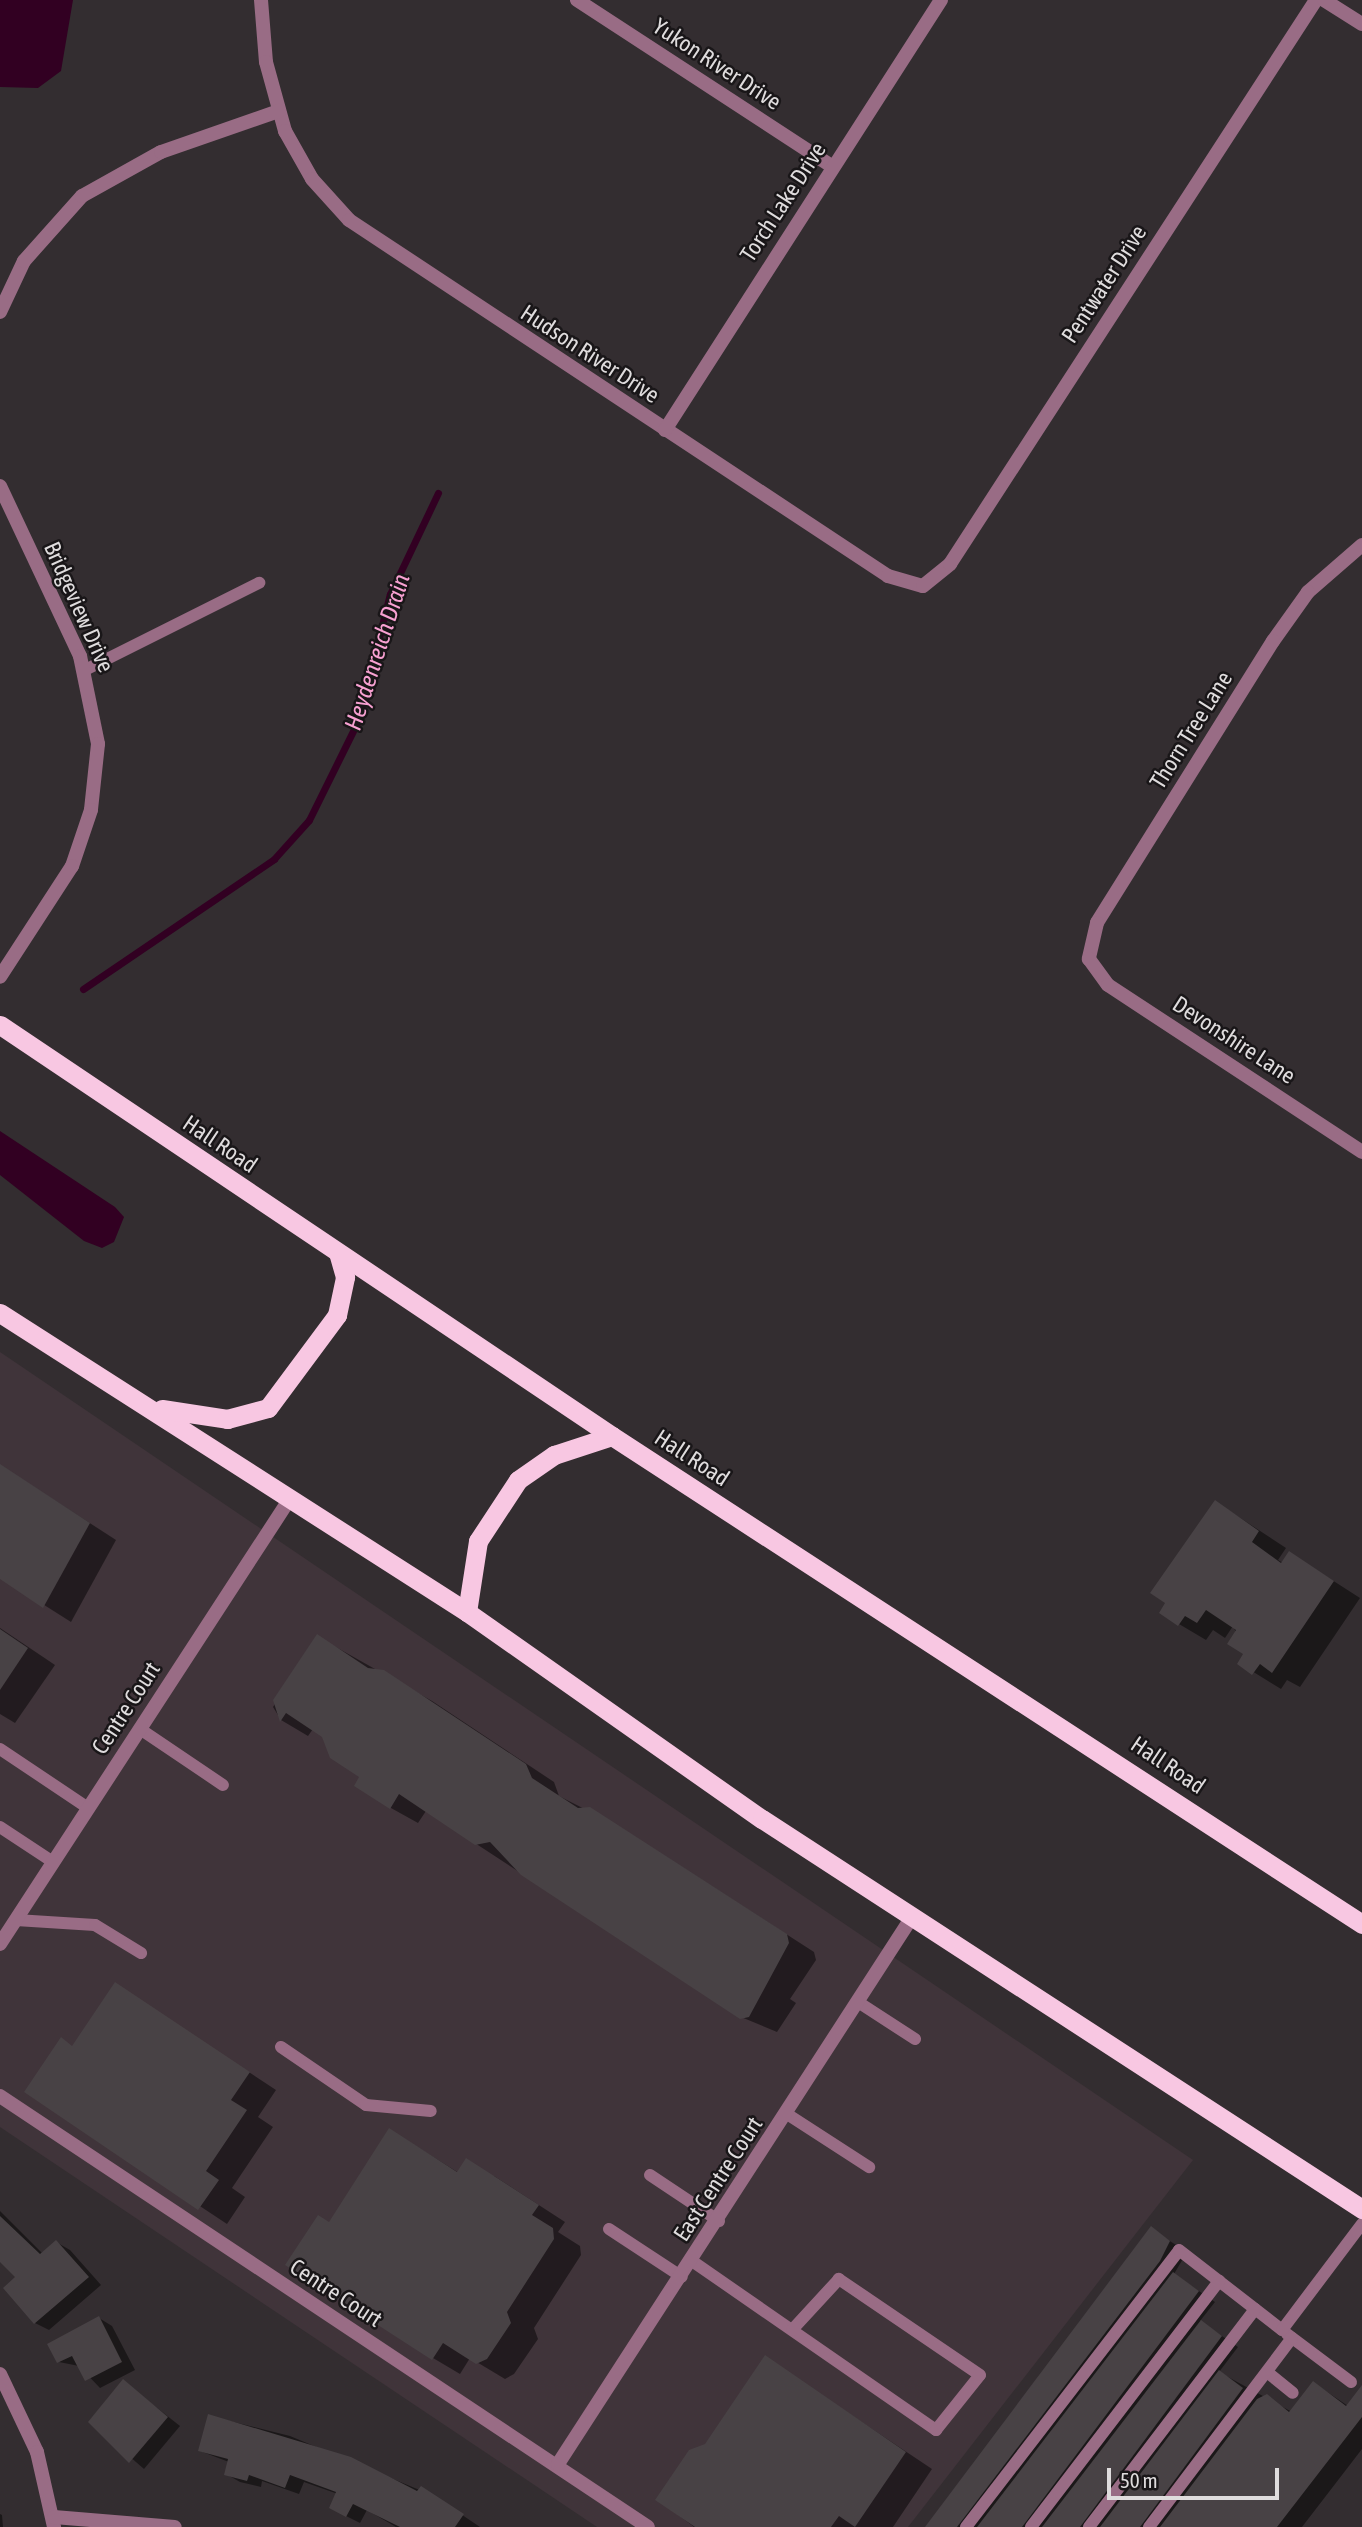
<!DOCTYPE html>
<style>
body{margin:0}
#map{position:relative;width:1362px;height:2527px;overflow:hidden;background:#332d30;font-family:"Asap Condensed",sans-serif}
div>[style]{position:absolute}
.built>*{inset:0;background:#40343a}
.water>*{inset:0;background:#320022}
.shadow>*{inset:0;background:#0007}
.stream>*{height:7px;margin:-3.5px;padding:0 3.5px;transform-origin:3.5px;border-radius:3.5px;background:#320022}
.building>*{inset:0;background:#484245}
.service>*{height:12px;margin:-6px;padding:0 6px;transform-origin:6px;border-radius:6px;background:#996c85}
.minor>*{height:14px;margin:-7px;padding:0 7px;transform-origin:7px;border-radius:7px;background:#996c85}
.trunk>*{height:19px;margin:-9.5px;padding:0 9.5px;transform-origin:9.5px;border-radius:9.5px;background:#f8c7e2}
span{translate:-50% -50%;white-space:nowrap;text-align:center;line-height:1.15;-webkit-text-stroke:5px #191618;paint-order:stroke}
.street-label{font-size:23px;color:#dfdcdd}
.water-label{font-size:24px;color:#f8a1d2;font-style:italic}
.scale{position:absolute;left:1107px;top:2468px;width:172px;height:32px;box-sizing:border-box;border:4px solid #dfdcdd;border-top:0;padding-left:9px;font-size:21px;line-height:24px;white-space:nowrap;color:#dfdcdd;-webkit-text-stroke:5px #191618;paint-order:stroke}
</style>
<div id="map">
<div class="built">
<div style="clip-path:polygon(0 1352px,1193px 2160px,908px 2527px,597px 2527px,0 2127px)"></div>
</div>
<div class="water">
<div style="clip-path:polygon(0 0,73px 0,61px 71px,38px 88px,0 87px)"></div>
<div style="clip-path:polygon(0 1131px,115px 1207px,124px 1217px,114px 1242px,102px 1248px,84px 1241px,0 1175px)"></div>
</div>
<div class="shadow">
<div style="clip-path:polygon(0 1465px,116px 1540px,71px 1622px,0 1577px)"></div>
<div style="clip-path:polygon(1216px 1502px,1286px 1548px,1278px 1560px,1283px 1563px,1290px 1553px,1360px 1598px,1300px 1687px,1287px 1680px,1281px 1689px,1239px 1663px,1246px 1654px,1233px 1626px,1225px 1638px,1213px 1630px,1206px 1640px,1179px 1624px)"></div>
<div style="clip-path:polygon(0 1628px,55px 1665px,15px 1723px,0 1714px)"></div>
<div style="clip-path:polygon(318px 1637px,432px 1701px,554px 1782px,559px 1796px,618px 1826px,814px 1952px,816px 1960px,790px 1999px,796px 2003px,777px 2032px,741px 2017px,426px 1811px,418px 1823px,391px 1808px,324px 1736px,313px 1729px,308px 1736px,281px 1720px,273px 1707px)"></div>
<div style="clip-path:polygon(116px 1984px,276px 2090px,258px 2117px,273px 2127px,232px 2188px,245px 2197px,227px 2224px,26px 2091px,73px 2047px)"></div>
<div style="clip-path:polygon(390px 2130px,459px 2173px,494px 2176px,565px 2222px,558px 2232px,580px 2246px,581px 2255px,534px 2328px,538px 2339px,514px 2374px,505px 2379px,470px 2358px,460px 2374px,433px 2358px,330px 2224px)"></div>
<div style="clip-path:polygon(0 2211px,43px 2254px,56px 2242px,70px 2250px,101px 2285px,49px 2330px,35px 2323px,18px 2277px,0 2260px)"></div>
<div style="clip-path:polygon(1151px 2229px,1187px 2252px,1174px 2274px,1215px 2302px,1200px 2321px,1238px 2347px,1219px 2372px,1292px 2412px,1314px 2383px,1348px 2406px,1362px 2387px,1362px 2449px,1302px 2527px,927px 2527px)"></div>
<div style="clip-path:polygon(99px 2318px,112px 2326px,135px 2370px,100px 2388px,79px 2366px,59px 2362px)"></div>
<div style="clip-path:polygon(766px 2358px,932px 2469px,893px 2527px,694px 2527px,657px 2499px,706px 2445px)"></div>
<div style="clip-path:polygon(123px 2381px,180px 2426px,144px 2469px,90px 2422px)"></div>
<div style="clip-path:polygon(209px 2416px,290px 2436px,434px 2496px,480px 2527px,396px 2527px,367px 2510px,360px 2523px,344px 2515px,338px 2494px,304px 2482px,299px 2494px,262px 2481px,261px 2487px,240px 2482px,226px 2474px,229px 2462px,200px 2451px)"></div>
<div style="clip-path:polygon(0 2514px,2px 2515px,3px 2527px,0 2527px)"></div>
</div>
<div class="stream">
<div style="left:83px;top:989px;width:231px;rotate:-34.2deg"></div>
<div style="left:274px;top:859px;width:52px;rotate:-48.1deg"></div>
<div style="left:309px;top:820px;width:110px;rotate:-63.7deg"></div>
<div style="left:358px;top:721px;width:131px;rotate:-75.9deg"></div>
<div style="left:390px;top:594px;width:112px;rotate:-64.6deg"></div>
</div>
<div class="building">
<div style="clip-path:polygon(0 1464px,90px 1523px,43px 1608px,0 1579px)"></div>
<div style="clip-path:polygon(1215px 1500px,1259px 1531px,1252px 1542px,1281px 1563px,1289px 1551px,1334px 1581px,1272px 1673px,1260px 1664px,1252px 1675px,1237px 1664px,1243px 1654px,1227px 1644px,1236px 1630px,1206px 1610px,1197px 1623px,1185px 1616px,1178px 1626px,1159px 1613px,1165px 1603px,1150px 1593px)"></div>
<div style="clip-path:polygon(0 1629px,28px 1648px,0 1690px)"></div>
<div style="clip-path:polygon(317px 1634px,368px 1668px,384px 1670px,526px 1764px,532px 1778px,578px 1808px,590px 1807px,787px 1934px,789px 1943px,749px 2017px,740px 2019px,521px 1875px,490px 1842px,475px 1845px,399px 1794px,390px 1809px,354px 1786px,359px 1777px,330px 1758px,322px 1737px,286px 1713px,280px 1722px,273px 1700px)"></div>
<div style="clip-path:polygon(115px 1982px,250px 2072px,231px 2100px,247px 2110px,206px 2171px,219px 2180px,198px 2210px,24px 2092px,61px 2037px,72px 2046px)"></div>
<div style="clip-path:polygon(389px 2128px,457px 2172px,466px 2158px,539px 2205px,532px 2215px,553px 2228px,554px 2239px,507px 2312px,511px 2323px,487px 2359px,476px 2364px,443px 2343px,432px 2360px,285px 2265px,318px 2215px,329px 2222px)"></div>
<div style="clip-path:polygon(0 2216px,40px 2254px,56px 2240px,89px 2277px,34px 2324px,3px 2288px,15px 2277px,0 2262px)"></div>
<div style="clip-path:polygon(1151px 2226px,1170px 2241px,1160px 2261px,957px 2527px,925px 2527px)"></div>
<div style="clip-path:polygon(1173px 2272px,1199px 2291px,1022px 2527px,977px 2527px)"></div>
<div style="clip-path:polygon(99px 2316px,122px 2362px,85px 2381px,72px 2356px,57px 2363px,47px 2344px)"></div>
<div style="clip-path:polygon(1201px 2320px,1222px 2336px,1080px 2527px,1042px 2527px)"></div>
<div style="clip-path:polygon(765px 2355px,906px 2452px,855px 2527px,839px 2516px,831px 2527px,695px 2527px,655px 2500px,689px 2450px,705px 2444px)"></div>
<div style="clip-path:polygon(1219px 2370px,1243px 2388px,1140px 2527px,1100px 2527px)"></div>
<div style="clip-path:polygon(123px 2379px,168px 2417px,129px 2463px,88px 2422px)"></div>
<div style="clip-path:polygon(1313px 2381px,1346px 2406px,1362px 2385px,1362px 2417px,1277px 2527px,1160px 2527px,1257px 2399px,1267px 2394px,1289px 2412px)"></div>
<div style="clip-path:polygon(208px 2414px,351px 2457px,417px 2491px,421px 2486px,464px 2514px,455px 2527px,400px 2527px,353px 2504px,346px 2517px,329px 2508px,336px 2492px,290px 2475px,285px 2488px,249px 2475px,247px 2481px,224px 2475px,228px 2459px,198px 2451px)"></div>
</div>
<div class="service">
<div style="left:85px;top:670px;width:195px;rotate:-26.6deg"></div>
<div style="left:140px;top:1729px;width:100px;rotate:34deg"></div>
<div style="left:0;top:1749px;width:106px;rotate:33.8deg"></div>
<div style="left:0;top:1827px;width:64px;rotate:33.4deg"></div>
<div style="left:16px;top:1920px;width:79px;rotate:3.6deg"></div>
<div style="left:95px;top:1925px;width:54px;rotate:31.3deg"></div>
<div style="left:858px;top:2002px;width:68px;rotate:33deg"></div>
<div style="left:281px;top:2047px;width:103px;rotate:34.3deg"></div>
<div style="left:366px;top:2105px;width:65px;rotate:5.3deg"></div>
<div style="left:787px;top:2114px;width:98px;rotate:32.9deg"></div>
<div style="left:650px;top:2175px;width:83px;rotate:33.7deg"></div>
<div style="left:609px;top:2229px;width:87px;rotate:33.3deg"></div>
<div style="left:692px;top:2261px;width:297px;rotate:34.7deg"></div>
<div style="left:936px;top:2430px;width:70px;rotate:-51.3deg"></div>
<div style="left:980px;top:2375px;width:171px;rotate:-145.8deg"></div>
<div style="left:839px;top:2279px;width:69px;rotate:132.7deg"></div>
<div style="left:1287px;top:2334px;width:80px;rotate:36.9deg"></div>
<div style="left:1267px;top:2372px;width:33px;rotate:39deg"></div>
<div style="left:966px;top:2527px;width:349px;rotate:-52.4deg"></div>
<div style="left:1179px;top:2250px;width:130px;rotate:37.8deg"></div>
<div style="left:1282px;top:2330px;width:133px;rotate:-53deg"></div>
<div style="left:1031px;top:2527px;width:310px;rotate:-52.6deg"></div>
<div style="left:1089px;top:2527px;width:274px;rotate:-52.7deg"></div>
<div style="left:1149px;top:2527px;width:237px;rotate:-52.9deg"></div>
</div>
<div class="minor">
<div style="left:261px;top:0;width:62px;rotate:85.4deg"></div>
<div style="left:266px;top:62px;width:72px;rotate:74.6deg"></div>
<div style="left:285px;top:131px;width:55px;rotate:60.6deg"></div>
<div style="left:312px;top:179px;width:55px;rotate:47.9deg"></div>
<div style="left:349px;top:220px;width:646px;rotate:33.44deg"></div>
<div style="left:888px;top:576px;width:36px;rotate:16deg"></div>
<div style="left:923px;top:586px;width:35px;rotate:-39deg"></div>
<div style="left:950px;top:564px;width:672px;rotate:-57.02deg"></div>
<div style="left:577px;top:0;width:304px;rotate:33.1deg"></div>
<div style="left:1324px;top:0;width:45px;rotate:32.3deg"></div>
<div style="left:0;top:312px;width:56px;rotate:-64.8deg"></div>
<div style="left:24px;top:261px;width:87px;rotate:-48.3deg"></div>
<div style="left:82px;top:196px;width:90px;rotate:-29.1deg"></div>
<div style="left:161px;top:152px;width:125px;rotate:-19.2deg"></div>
<div style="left:665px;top:430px;width:511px;rotate:-57.31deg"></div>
<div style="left:0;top:486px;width:188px;rotate:64.8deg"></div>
<div style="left:80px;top:656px;width:90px;rotate:78.4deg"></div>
<div style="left:98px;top:744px;width:66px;rotate:96.1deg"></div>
<div style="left:91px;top:810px;width:59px;rotate:108.7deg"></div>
<div style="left:72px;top:866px;width:132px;rotate:123deg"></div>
<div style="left:1362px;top:545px;width:72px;rotate:139deg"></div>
<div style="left:1308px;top:592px;width:60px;rotate:125.5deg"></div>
<div style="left:1273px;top:641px;width:332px;rotate:122deg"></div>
<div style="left:1097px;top:923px;width:37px;rotate:103deg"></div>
<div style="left:1089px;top:959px;width:32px;rotate:54deg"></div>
<div style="left:1108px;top:985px;width:304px;rotate:33.3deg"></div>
<div style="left:0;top:1944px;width:533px;rotate:-56.94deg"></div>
<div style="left:0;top:2096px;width:778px;rotate:33.63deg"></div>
<div style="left:0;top:2374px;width:86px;rotate:64.6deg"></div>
<div style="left:37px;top:2452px;width:77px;rotate:77.2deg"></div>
<div style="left:558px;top:2464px;width:652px;rotate:-57.09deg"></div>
<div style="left:54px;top:2517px;width:121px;rotate:4.7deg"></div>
</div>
<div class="trunk">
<div style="left:0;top:1025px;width:737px;rotate:33.88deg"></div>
<div style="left:612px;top:1436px;width:895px;rotate:33.05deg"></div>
<div style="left:0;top:1313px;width:555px;rotate:32.63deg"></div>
<div style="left:467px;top:1612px;width:360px;rotate:35.1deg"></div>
<div style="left:762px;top:1819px;width:716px;rotate:33.02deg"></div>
<div style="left:162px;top:1409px;width:66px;rotate:8.7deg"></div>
<div style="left:227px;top:1419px;width:42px;rotate:-15deg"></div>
<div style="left:268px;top:1408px;width:116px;rotate:-53.4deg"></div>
<div style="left:337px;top:1315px;width:39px;rotate:-78deg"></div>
<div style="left:345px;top:1277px;width:25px;rotate:-106deg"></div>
<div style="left:467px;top:1612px;width:72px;rotate:-81.2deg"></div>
<div style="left:478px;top:1541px;width:73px;rotate:-56.7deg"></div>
<div style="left:518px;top:1480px;width:44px;rotate:-34.8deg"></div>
<div style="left:554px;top:1455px;width:61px;rotate:-18.1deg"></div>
</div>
<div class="street-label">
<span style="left:717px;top:64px;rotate:33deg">Yukon River Drive</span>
<span style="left:783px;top:202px;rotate:-57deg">Torch Lake Drive</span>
<span style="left:1104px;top:284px;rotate:-57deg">Pentwater Drive</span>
<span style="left:590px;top:354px;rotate:33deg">Hudson River Drive</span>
<span style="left:79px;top:607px;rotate:66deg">Bridgeview Drive</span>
<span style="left:1191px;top:730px;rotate:-58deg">Thorn Tree Lane</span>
<span style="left:1234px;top:1040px;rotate:33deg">Devonshire Lane</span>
<span style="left:220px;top:1144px;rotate:34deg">Hall Road</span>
<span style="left:692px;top:1458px;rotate:33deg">Hall Road</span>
<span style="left:126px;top:1708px;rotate:-57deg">Centre Court</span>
<span style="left:1168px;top:1765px;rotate:34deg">Hall Road</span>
<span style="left:718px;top:2179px;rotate:-57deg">East Centre Court</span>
<span style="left:336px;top:2293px;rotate:33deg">Centre Court</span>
</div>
<div class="water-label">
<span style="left:377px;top:652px;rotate:-72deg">Heydenreich Drain</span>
</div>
<div class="scale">50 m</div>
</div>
